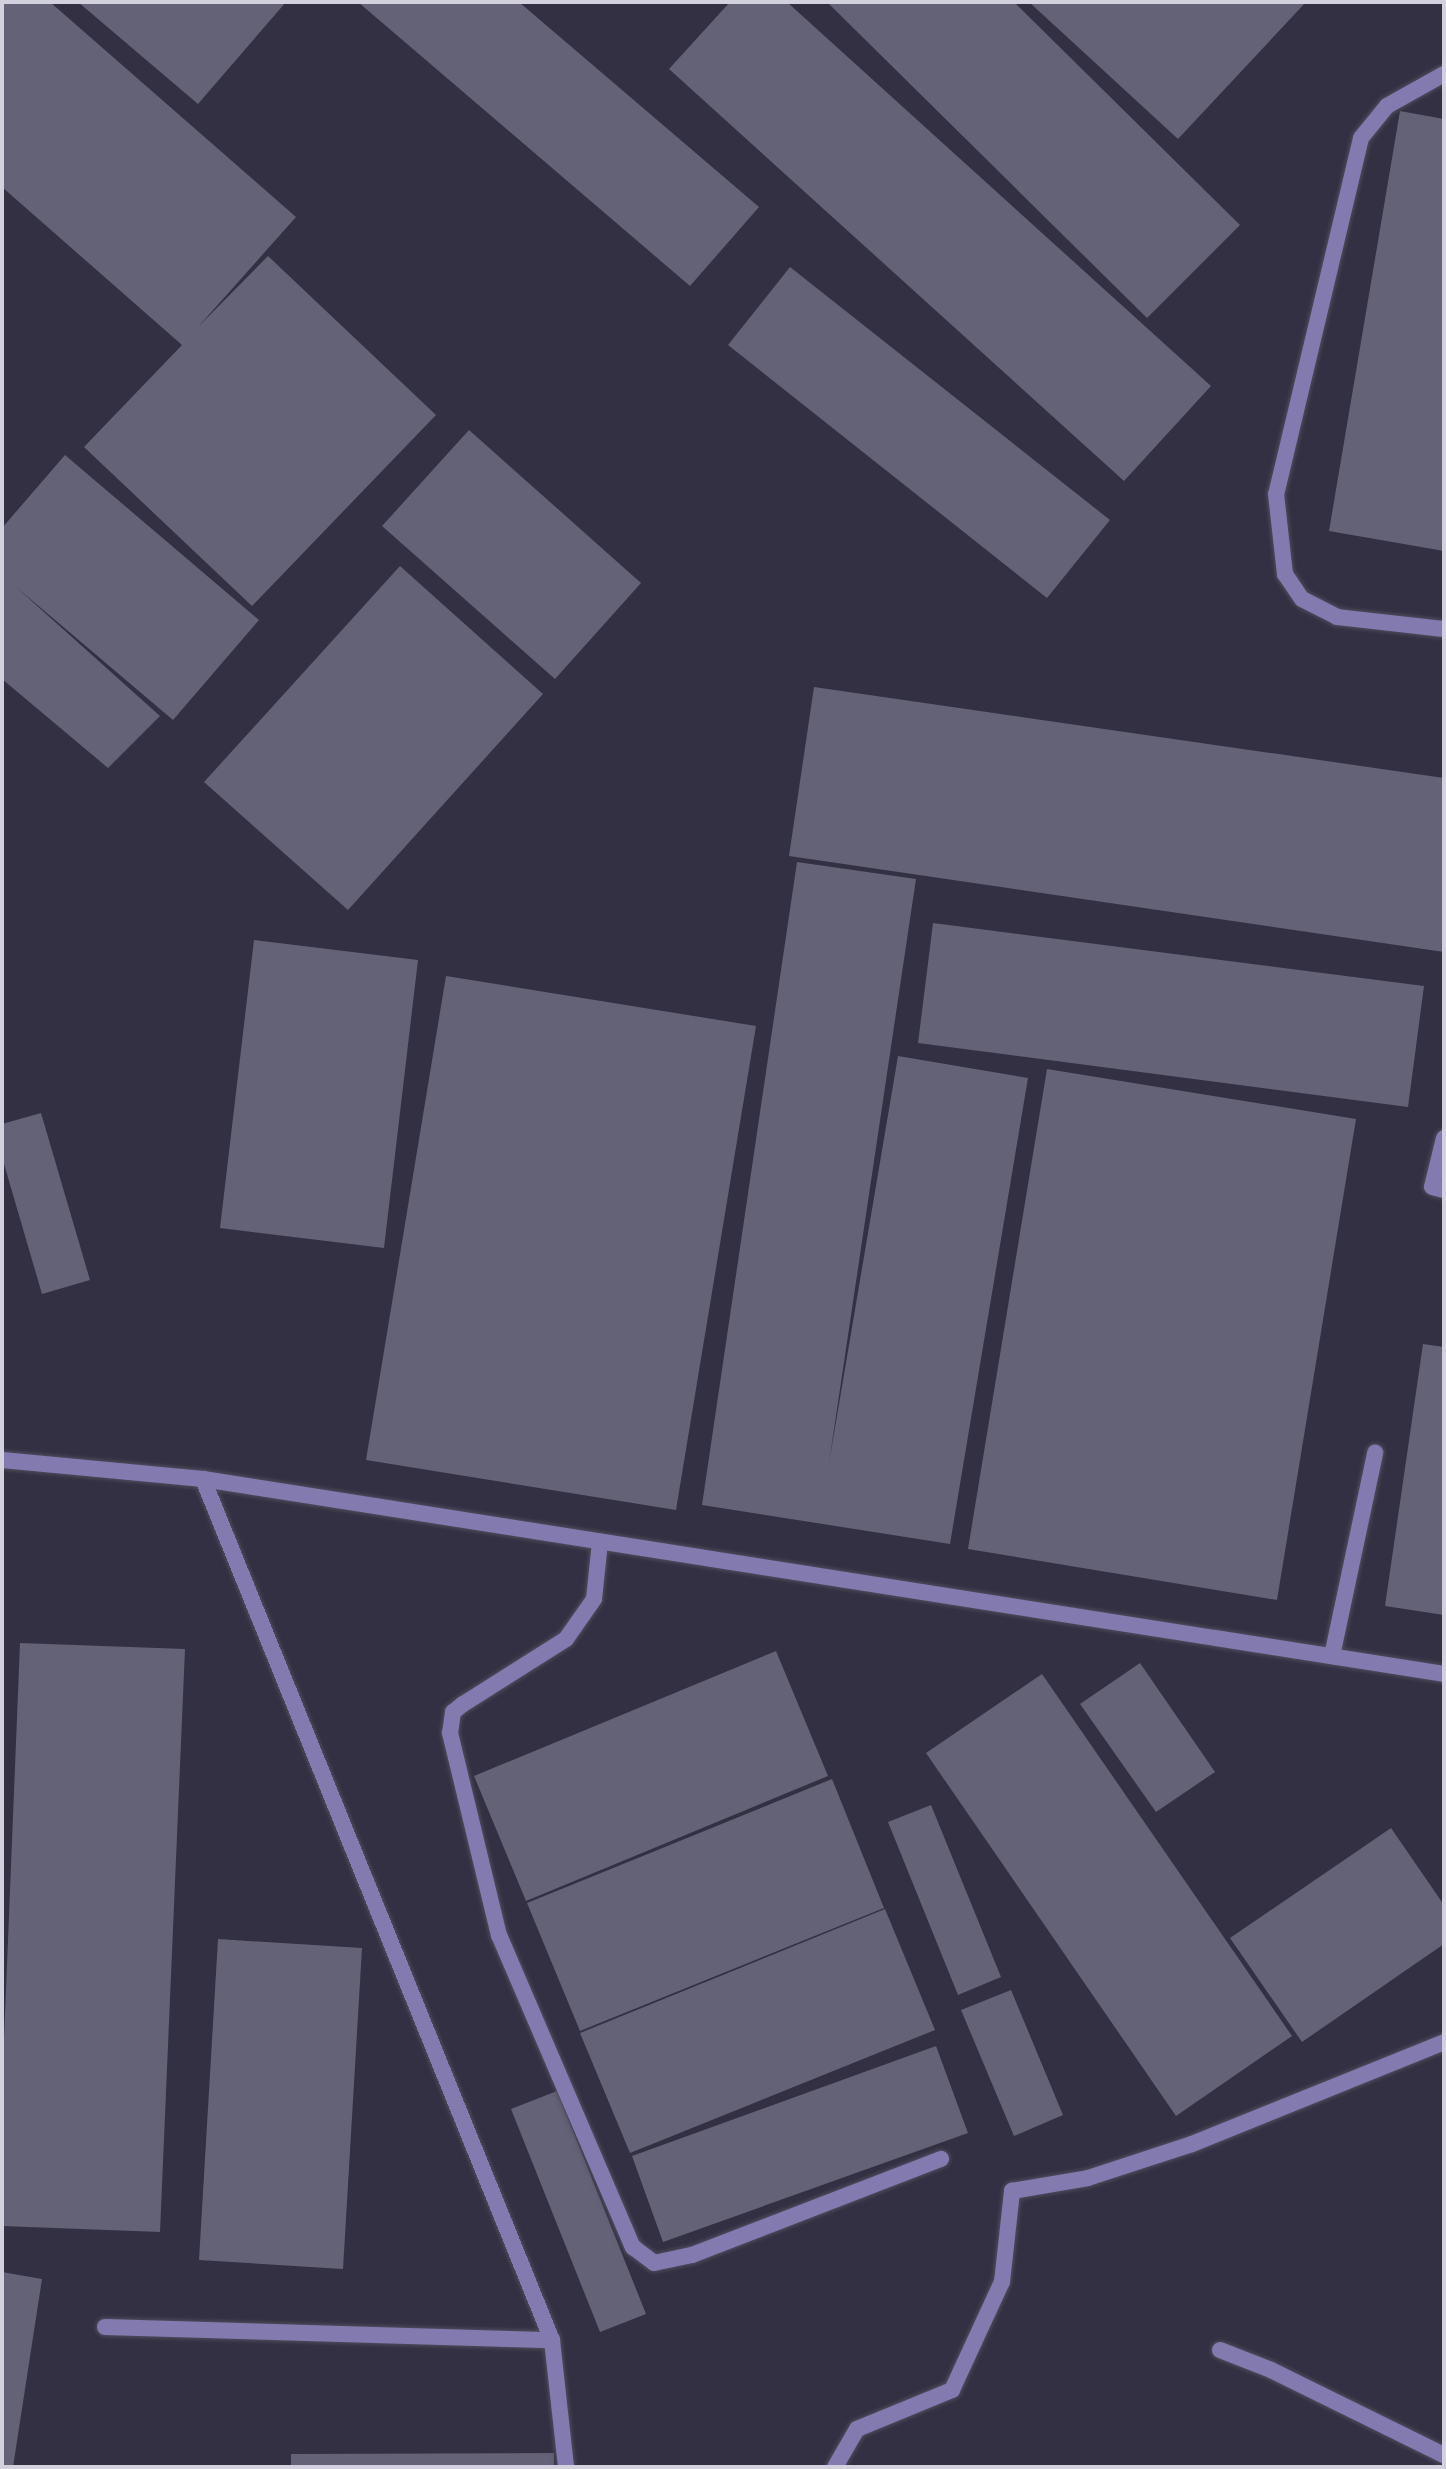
<!DOCTYPE html>
<style>
body{margin:0}
#map{position:relative;width:1446px;height:2469px;overflow:hidden;background:#323042;font-family:Arial,sans-serif}
div>[style]{position:absolute}
.building>*{inset:0;background:#646276}
.roads{filter:drop-shadow(0 0 2px #4f4d5e) drop-shadow(0 0 2px #4f4d5e)}
.service>*{height:16px;margin:-8px;padding:0 8px;transform-origin:8px;border-radius:8px;background:#837baf}
.minor>*{height:16px;margin:-8px;padding:0 8px;transform-origin:8px;border-radius:8px;background:#837baf}
span{translate:-50% -50%;white-space:nowrap;text-align:center;line-height:1.15;-webkit-text-stroke:6px #323042;paint-order:stroke}
.frame{position:absolute;inset:0;border:4px solid #d2d1dd;pointer-events:none}
</style>
<div id="map">
<div class="building">
<div style="clip-path:polygon(2px 2px,50px 2px,296px 217px,198px 327px,268px 256px,436px 415px,252px 606px,84px 447px,182px 345px,2px 187px)"></div>
<div style="clip-path:polygon(78px 2px,286px 2px,198px 104px)"></div>
<div style="clip-path:polygon(358px 2px,519px 2px,759px 207px,690px 286px)"></div>
<div style="clip-path:polygon(730px 2px,787px 2px,1211px 386px,1124px 481px,669px 69px)"></div>
<div style="clip-path:polygon(827px 2px,1014px 2px,1240px 225px,1147px 318px)"></div>
<div style="clip-path:polygon(1029px 2px,1306px 2px,1178px 139px)"></div>
<div style="clip-path:polygon(1400px 111px,1444px 119px,1444px 551px,1329px 531px)"></div>
<div style="clip-path:polygon(790px 267px,1110px 520px,1047px 598px,728px 345px)"></div>
<div style="clip-path:polygon(469px 430px,641px 583px,555px 679px,382px 526px)"></div>
<div style="clip-path:polygon(65px 455px,259px 620px,173px 720px,15px 586px,160px 716px,108px 768px,2px 679px,2px 528px)"></div>
<div style="clip-path:polygon(400px 566px,543px 694px,348px 910px,204px 782px)"></div>
<div style="clip-path:polygon(814px 687px,1444px 778px,1444px 952px,789px 856px)"></div>
<div style="clip-path:polygon(797px 862px,916px 879px,829px 1463px,898px 1056px,1028px 1078px,950px 1544px,702px 1505px)"></div>
<div style="clip-path:polygon(933px 923px,1424px 986px,1408px 1107px,918px 1043px)"></div>
<div style="clip-path:polygon(254px 940px,418px 960px,384px 1248px,220px 1228px)"></div>
<div style="clip-path:polygon(446px 976px,756px 1026px,676px 1510px,366px 1460px)"></div>
<div style="clip-path:polygon(1047px 1069px,1356px 1119px,1277px 1600px,968px 1549px)"></div>
<div style="clip-path:polygon(41px 1113px,90px 1280px,42px 1294px,2px 1157px,2px 1124px)"></div>
<div style="clip-path:polygon(1423px 1344px,1444px 1347px,1444px 1615px,1385px 1606px)"></div>
<div style="clip-path:polygon(20px 1643px,185px 1649px,160px 2232px,2px 2226px,2px 2089px)"></div>
<div style="clip-path:polygon(776px 1651px,828px 1776px,526px 1901px,474px 1776px)"></div>
<div style="clip-path:polygon(1140px 1663px,1215px 1772px,1156px 1812px,1080px 1704px)"></div>
<div style="clip-path:polygon(1042px 1674px,1292px 2036px,1176px 2116px,926px 1753px)"></div>
<div style="clip-path:polygon(832px 1779px,884px 1908px,580px 2031px,527px 1903px)"></div>
<div style="clip-path:polygon(931px 1805px,1001px 1977px,958px 1995px,888px 1822px)"></div>
<div style="clip-path:polygon(1391px 1828px,1444px 1905px,1444px 1944px,1302px 2042px,1230px 1938px)"></div>
<div style="clip-path:polygon(885px 1909px,935px 2030px,630px 2153px,580px 2033px)"></div>
<div style="clip-path:polygon(218px 1939px,362px 1948px,343px 2269px,199px 2260px)"></div>
<div style="clip-path:polygon(1011px 1990px,1063px 2115px,1014px 2136px,961px 2010px)"></div>
<div style="clip-path:polygon(936px 2046px,968px 2133px,663px 2242px,632px 2156px)"></div>
<div style="clip-path:polygon(557px 2091px,646px 2314px,600px 2332px,511px 2109px)"></div>
<div style="clip-path:polygon(2px 2272px,42px 2279px,13px 2467px,2px 2467px)"></div>
<div style="clip-path:polygon(554px 2453px,554px 2467px,291px 2467px,291px 2454px)"></div>
</div>
<div class="roads">
<div class="service">
<div style="left:1444px;top:74px;width:65px;rotate:150.7deg"></div>
<div style="left:1387px;top:106px;width:41px;rotate:129.1deg"></div>
<div style="left:1361px;top:138px;width:366px;rotate:103.4deg"></div>
<div style="left:1276px;top:494px;width:81px;rotate:83.6deg"></div>
<div style="left:1285px;top:574px;width:30px;rotate:56deg"></div>
<div style="left:1302px;top:599px;width:39px;rotate:27deg"></div>
<div style="left:1337px;top:617px;width:108px;rotate:6.4deg"></div>
<div style="left:1444px;top:1138px;width:50px;rotate:103.8deg"></div>
<div style="left:1432px;top:1187px;width:12px;rotate:14deg"></div>
<div style="left:2px;top:1460px;width:202px;rotate:5.4deg"></div>
<div style="left:203px;top:1479px;width:1256px;rotate:8.93deg"></div>
<div style="left:203px;top:1479px;width:929px;rotate:67.94deg"></div>
<div style="left:552px;top:2340px;width:128px;rotate:83.7deg"></div>
<div style="left:600px;top:1542px;width:57px;rotate:96deg"></div>
<div style="left:594px;top:1599px;width:49px;rotate:125deg"></div>
<div style="left:566px;top:1639px;width:122px;rotate:147.7deg"></div>
<div style="left:463px;top:1704px;width:13px;rotate:141deg"></div>
<div style="left:453px;top:1712px;width:21px;rotate:98deg"></div>
<div style="left:450px;top:1733px;width:208px;rotate:76.4deg"></div>
<div style="left:499px;top:1935px;width:340px;rotate:66.8deg"></div>
<div style="left:633px;top:2247px;width:26px;rotate:37deg"></div>
<div style="left:654px;top:2263px;width:39px;rotate:-12deg"></div>
<div style="left:692px;top:2255px;width:267px;rotate:-21.1deg"></div>
<div style="left:1332px;top:1656px;width:208px;rotate:-78deg"></div>
<div style="left:105px;top:2327px;width:447px;rotate:1.7deg"></div>
</div>
<div class="minor">
<div style="left:1220px;top:2350px;width:55px;rotate:21.4deg"></div>
<div style="left:1271px;top:2370px;width:193px;rotate:26.2deg"></div>
<div style="left:835px;top:2467px;width:44px;rotate:-59.9deg"></div>
<div style="left:857px;top:2429px;width:103px;rotate:-22.3deg"></div>
<div style="left:952px;top:2390px;width:119px;rotate:-65.2deg"></div>
<div style="left:1002px;top:2282px;width:92px;rotate:-83.7deg"></div>
<div style="left:1012px;top:2191px;width:77px;rotate:-9.7deg"></div>
<div style="left:1088px;top:2178px;width:109px;rotate:-18.1deg"></div>
<div style="left:1192px;top:2144px;width:272px;rotate:-22deg"></div>
</div>
</div>
<div class="frame"></div>
</div>
